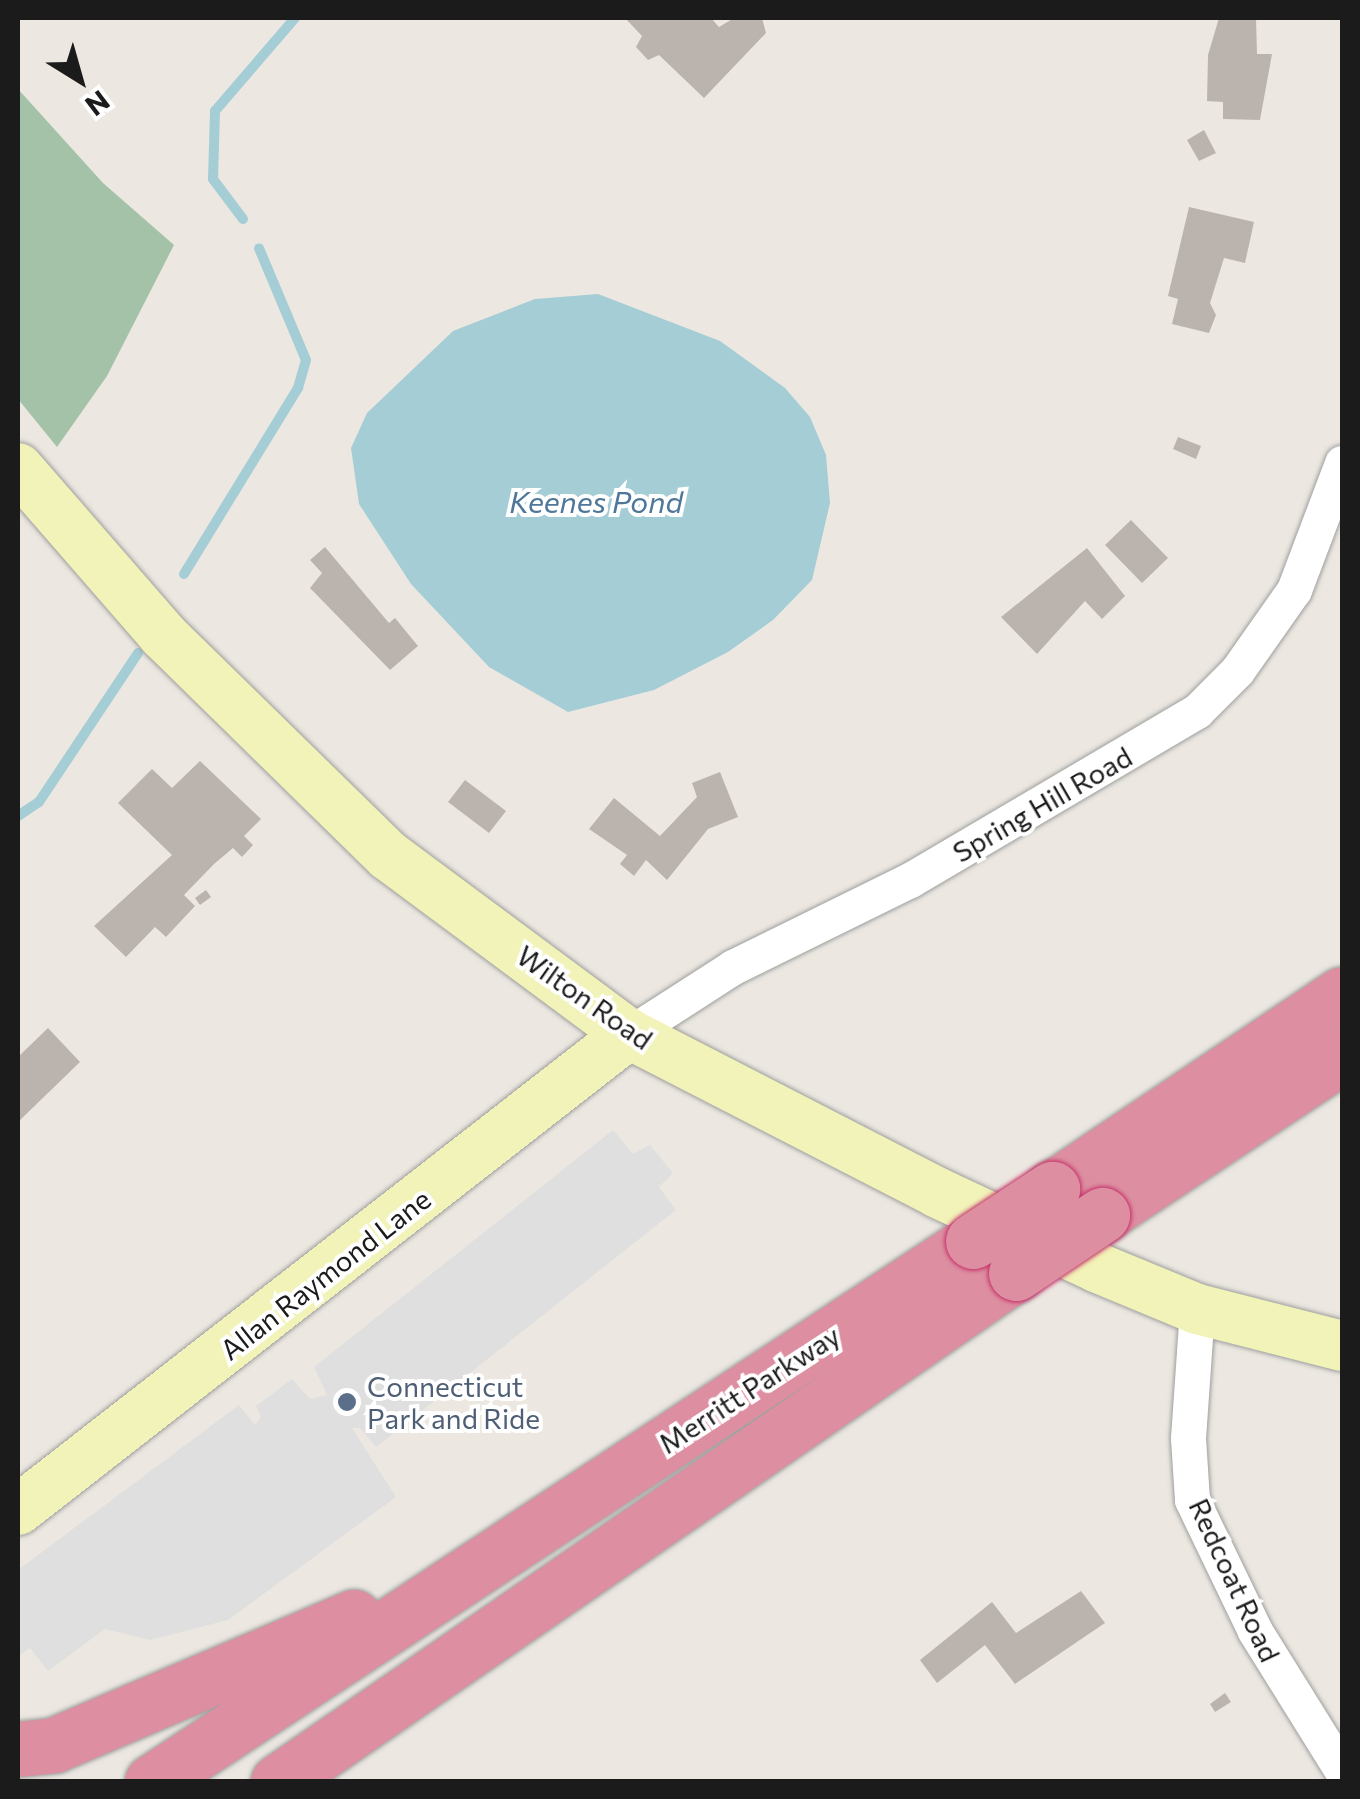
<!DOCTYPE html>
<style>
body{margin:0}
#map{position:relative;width:1360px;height:1799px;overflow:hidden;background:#ece8e1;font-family:Commissioner,sans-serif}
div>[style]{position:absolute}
.cemetery>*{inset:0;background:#a4c2a8}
.parking>*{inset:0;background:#dfdfdf}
.water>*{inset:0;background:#a5cdd6}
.stream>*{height:10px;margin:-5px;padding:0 5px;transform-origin:5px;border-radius:5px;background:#a5cdd6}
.building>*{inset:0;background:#bbb3ae}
.roads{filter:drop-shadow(0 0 2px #9f9f9f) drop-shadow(0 0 2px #9f9f9f)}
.street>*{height:35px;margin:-17.5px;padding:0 17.5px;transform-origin:17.5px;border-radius:17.5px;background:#fff}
.secondary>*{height:50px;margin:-25px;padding:0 25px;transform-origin:25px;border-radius:25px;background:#f2f3b8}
.highway>*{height:55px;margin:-27.5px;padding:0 27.5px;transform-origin:27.5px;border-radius:27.5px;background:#dd8fa1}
.bridges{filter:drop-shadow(0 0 2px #c5336b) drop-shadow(0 0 2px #c5336b)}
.highway-bridge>*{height:55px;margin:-27.5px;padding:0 27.5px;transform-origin:27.5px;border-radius:27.5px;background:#dd8fa1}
.dots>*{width:28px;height:28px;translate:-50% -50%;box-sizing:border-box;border:5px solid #fff;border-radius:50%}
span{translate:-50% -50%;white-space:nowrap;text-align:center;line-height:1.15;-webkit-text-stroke:8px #fff;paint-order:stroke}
.street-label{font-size:28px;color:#1b1b1b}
.service-label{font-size:28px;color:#4e5e75}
.left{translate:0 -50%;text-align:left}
.water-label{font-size:30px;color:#4e779a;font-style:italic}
.frame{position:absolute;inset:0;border:20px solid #1b1b1b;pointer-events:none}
.north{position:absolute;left:30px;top:30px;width:100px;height:100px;-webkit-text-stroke:8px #fff;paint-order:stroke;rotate:143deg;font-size:28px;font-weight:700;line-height:40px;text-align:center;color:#1b1b1b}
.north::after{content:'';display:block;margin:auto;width:35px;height:45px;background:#1b1b1b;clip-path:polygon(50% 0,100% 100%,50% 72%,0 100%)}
</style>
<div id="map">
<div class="cemetery">
<div style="clip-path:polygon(18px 89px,103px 183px,174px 245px,107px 376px,57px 447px,18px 399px)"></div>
</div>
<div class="parking">
<div style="clip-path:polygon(613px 1130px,633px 1154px,650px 1145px,673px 1173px,659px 1187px,676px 1210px,376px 1447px,360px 1428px,352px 1428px,396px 1497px,228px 1620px,150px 1640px,105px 1629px,48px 1671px,30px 1648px,18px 1656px,18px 1570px,239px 1405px,255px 1425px,261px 1417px,256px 1406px,292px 1379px,310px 1399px,327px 1395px,314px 1367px)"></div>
</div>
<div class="water">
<div style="clip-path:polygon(598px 294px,720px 341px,785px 388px,810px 417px,826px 455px,830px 503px,812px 580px,773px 620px,728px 652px,654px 690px,568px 712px,489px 667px,411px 584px,359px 504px,351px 448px,367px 413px,453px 331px,535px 299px)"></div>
</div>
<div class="stream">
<div style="left:243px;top:219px;width:50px;rotate:-126.9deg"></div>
<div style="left:213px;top:179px;width:68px;rotate:-88.3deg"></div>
<div style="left:215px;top:111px;width:123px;rotate:-49.3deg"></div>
<div style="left:184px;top:574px;width:218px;rotate:-58.5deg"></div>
<div style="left:298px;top:388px;width:29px;rotate:-74deg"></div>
<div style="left:306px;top:360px;width:121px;rotate:-112.8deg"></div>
<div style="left:18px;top:816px;width:25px;rotate:-34deg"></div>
<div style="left:39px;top:802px;width:179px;rotate:-56.4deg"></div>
</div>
<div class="building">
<div style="clip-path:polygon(625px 18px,711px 18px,719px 27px,734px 18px,762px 18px,766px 33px,704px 98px,659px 55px,648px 60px,636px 47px,642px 36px)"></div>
<div style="clip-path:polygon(1219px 18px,1256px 18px,1257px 54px,1272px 54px,1260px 120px,1223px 119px,1223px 102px,1207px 101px,1208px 55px)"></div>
<div style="clip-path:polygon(1204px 130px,1216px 153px,1199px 161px,1187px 140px)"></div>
<div style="clip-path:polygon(1189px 207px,1254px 222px,1245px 263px,1224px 258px,1210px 303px,1216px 315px,1209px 333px,1172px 324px,1178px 299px,1168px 296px)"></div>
<div style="clip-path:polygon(1178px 437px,1201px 446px,1196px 459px,1173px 449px)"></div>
<div style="clip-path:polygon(1131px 520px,1168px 558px,1142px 583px,1105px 545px)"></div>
<div style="clip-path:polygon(325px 547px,389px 623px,395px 618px,418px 646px,390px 670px,310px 588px,322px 573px,310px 560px)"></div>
<div style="clip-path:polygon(1087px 548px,1125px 596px,1102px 619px,1085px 601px,1037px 654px,1001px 617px)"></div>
<div style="clip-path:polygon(200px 761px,261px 819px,244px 836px,253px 845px,242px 857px,233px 848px,214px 864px,184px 895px,195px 906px,166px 937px,155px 927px,126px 957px,94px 926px,172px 855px,118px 803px,152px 769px,172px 788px)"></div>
<div style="clip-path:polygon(720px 772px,738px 817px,708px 829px,667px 880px,646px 860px,634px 876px,620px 864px,627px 855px,589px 829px,614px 798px,660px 836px,697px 797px,692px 783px)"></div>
<div style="clip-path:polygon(465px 780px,506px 811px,489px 833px,448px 802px)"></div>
<div style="clip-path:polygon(206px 890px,211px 897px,200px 905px,195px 898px)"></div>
<div style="clip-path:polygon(48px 1028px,80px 1062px,18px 1122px,18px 1057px)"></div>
<div style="clip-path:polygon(1081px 1591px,1105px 1623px,1015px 1684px,985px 1645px,937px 1683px,920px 1660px,992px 1602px,1016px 1633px)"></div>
<div style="clip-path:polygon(1225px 1693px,1231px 1702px,1215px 1712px,1210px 1704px)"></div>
</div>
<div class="roads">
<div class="street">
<div style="left:629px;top:1034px;width:124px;rotate:-32.8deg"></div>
<div style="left:733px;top:967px;width:197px;rotate:-26.2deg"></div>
<div style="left:910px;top:880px;width:333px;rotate:-30.5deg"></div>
<div style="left:1197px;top:711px;width:57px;rotate:-45deg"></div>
<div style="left:1237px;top:671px;width:99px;rotate:-54.9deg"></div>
<div style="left:1294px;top:590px;width:136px;rotate:-69.3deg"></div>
<div style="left:1197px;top:1309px;width:129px;rotate:94deg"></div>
<div style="left:1188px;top:1438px;width:62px;rotate:86.3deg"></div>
<div style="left:1192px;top:1500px;width:145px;rotate:64.3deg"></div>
<div style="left:1255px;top:1631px;width:165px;rotate:58.1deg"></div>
</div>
<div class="secondary">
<div style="left:18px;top:468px;width:221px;rotate:49deg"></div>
<div style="left:163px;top:635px;width:316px;rotate:44.4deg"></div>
<div style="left:389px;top:856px;width:299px;rotate:36.6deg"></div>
<div style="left:629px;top:1034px;width:345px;rotate:27.2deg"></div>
<div style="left:936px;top:1192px;width:179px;rotate:25.1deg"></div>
<div style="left:1098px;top:1268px;width:107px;rotate:22.5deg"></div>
<div style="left:1197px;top:1309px;width:150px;rotate:14.3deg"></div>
<div style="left:18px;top:1510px;width:775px;rotate:-37.92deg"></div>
</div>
<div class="highway">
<div style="left:1052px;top:1189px;width:349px;rotate:-33.9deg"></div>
<div style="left:1102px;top:1215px;width:288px;rotate:-33.5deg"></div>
<div style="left:18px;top:1749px;width:36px;rotate:-6deg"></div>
<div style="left:54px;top:1745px;width:326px;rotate:-23.1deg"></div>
<div style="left:152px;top:1782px;width:983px;rotate:-33.38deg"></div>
<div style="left:278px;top:1782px;width:897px;rotate:-34.59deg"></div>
</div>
</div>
<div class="bridges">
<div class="highway-bridge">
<div style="left:973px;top:1241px;width:95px;rotate:-33.4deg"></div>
<div style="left:1016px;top:1273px;width:104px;rotate:-34deg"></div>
</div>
</div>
<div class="dots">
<div style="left:347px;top:1402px;background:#5c6f8a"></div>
</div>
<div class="street-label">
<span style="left:1042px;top:804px;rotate:-30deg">Spring Hill Road</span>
<span style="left:585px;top:997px;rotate:35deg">Wilton Road</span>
<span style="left:325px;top:1274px;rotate:-38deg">Allan Raymond Lane</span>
<span style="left:749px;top:1389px;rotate:-33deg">Merritt Parkway</span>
<span style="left:1235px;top:1580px;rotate:65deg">Redcoat Road</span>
</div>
<div class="service-label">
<span class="left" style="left:367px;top:1402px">Connecticut<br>Park and Ride</span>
</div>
<div class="water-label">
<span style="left:596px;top:501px">Keenes Pond</span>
</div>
<div class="frame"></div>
<div class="north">N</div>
</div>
